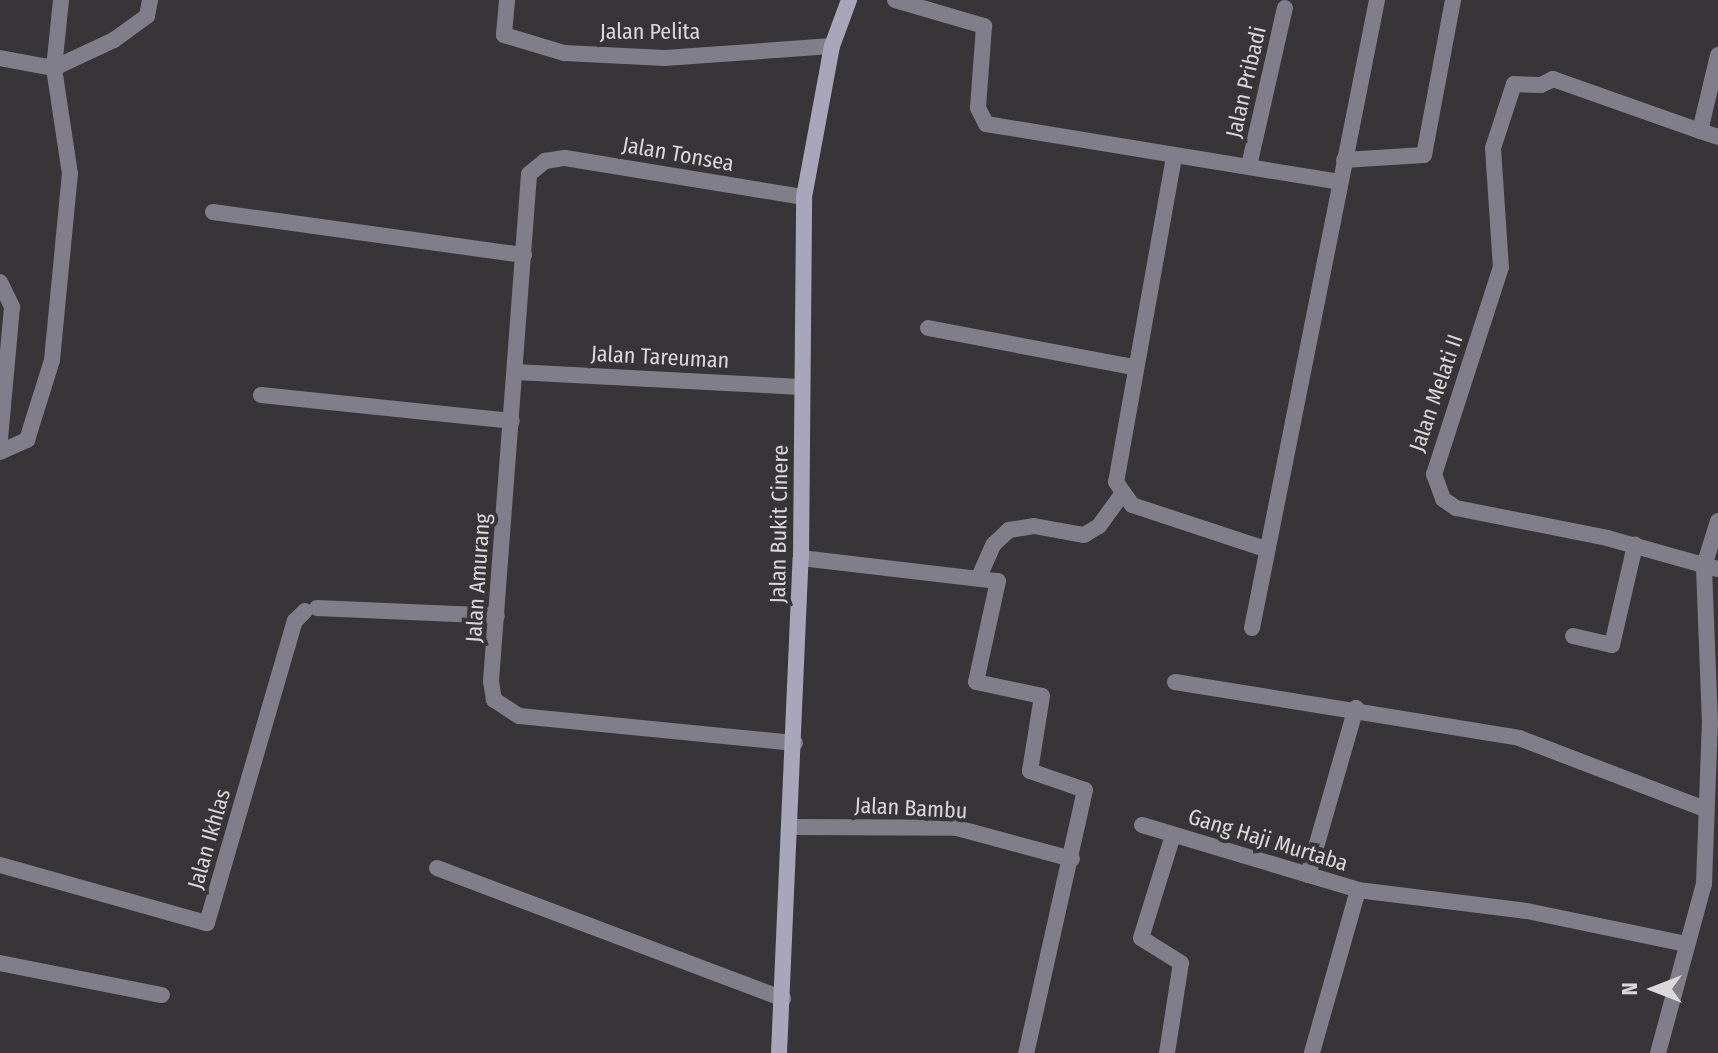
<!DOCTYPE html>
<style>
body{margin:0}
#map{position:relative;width:1718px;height:1053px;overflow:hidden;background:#373538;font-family:"Fira Sans Condensed",sans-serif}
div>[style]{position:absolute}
.street>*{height:16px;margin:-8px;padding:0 8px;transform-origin:8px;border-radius:8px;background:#7f7e8a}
.secondary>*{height:16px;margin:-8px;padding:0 8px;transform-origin:8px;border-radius:8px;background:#a8a6ba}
span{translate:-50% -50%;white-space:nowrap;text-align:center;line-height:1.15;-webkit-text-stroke:8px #373538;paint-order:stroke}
.street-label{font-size:22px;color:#dad8da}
.north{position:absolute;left:1614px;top:949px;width:80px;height:80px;-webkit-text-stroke:6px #373538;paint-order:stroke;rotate:270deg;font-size:22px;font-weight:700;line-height:32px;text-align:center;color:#dad8da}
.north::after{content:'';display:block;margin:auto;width:28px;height:36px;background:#dad8da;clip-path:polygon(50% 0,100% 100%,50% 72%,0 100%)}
</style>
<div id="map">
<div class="street">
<div style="left:507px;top:0;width:35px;rotate:95deg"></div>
<div style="left:504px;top:35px;width:63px;rotate:16.7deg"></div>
<div style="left:564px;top:53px;width:101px;rotate:2.8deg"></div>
<div style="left:665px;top:58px;width:167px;rotate:-4.1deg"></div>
<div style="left:895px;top:0;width:93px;rotate:16.3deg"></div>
<div style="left:984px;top:26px;width:82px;rotate:94.2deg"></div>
<div style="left:978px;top:108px;width:18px;rotate:63deg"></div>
<div style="left:986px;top:124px;width:358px;rotate:9.3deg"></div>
<div style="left:1718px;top:55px;width:78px;rotate:103.3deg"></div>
<div style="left:1700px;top:131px;width:19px;rotate:18deg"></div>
<div style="left:0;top:58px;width:55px;rotate:10.5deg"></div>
<div style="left:54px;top:68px;width:66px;rotate:-25deg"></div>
<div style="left:114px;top:40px;width:41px;rotate:-36deg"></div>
<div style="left:147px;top:16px;width:16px;rotate:-79deg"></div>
<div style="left:1700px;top:131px;width:156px;rotate:-160.5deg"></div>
<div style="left:1553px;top:79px;width:13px;rotate:153deg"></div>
<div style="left:1541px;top:85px;width:27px;rotate:-178deg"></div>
<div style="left:1514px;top:84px;width:67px;rotate:108.2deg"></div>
<div style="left:1493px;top:148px;width:119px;rotate:86.2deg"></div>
<div style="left:1501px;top:267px;width:218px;rotate:107.9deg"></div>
<div style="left:1434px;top:474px;width:27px;rotate:70deg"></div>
<div style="left:1443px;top:499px;width:16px;rotate:35deg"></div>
<div style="left:1456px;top:508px;width:154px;rotate:11.2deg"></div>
<div style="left:1607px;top:538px;width:115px;rotate:15.6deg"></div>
<div style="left:1174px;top:157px;width:330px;rotate:100.1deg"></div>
<div style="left:1116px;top:482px;width:28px;rotate:55deg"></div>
<div style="left:1132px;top:505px;width:140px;rotate:18.3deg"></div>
<div style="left:1344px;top:160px;width:80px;rotate:-3.6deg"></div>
<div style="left:1424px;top:155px;width:158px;rotate:-79.4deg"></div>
<div style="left:1249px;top:166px;width:162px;rotate:-77.2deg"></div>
<div style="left:213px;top:212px;width:314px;rotate:7.9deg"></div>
<div style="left:0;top:282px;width:28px;rotate:64deg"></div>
<div style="left:12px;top:307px;width:133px;rotate:95.2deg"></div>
<div style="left:928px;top:328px;width:208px;rotate:10.8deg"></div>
<div style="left:516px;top:372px;width:286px;rotate:3deg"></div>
<div style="left:261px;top:395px;width:252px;rotate:5.9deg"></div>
<div style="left:0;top:452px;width:30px;rotate:-24deg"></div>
<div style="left:27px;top:440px;width:84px;rotate:-72.6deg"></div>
<div style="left:52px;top:360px;width:187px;rotate:-84.5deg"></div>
<div style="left:70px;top:174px;width:107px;rotate:-98.6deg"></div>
<div style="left:54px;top:68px;width:68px;rotate:-84.1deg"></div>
<div style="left:801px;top:558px;width:198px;rotate:6.7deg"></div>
<div style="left:998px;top:581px;width:103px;rotate:102.3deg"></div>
<div style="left:976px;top:682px;width:67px;rotate:12deg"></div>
<div style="left:1042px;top:696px;width:76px;rotate:99.1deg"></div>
<div style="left:1030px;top:771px;width:58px;rotate:19.1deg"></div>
<div style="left:1085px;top:790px;width:270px;rotate:102.6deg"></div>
<div style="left:979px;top:577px;width:36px;rotate:-66deg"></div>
<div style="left:994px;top:544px;width:21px;rotate:-43deg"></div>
<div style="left:1009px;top:530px;width:25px;rotate:-9deg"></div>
<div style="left:1034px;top:526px;width:51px;rotate:10.2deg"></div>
<div style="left:1084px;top:535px;width:17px;rotate:-31deg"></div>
<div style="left:1099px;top:526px;width:37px;rotate:-54deg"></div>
<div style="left:317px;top:608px;width:180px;rotate:2.5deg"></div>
<div style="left:1252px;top:628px;width:640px;rotate:-78.74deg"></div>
<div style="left:1573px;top:636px;width:40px;rotate:13deg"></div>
<div style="left:1612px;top:645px;width:103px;rotate:-77deg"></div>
<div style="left:1175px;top:682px;width:349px;rotate:9.2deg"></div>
<div style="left:1519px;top:738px;width:199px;rotate:20.9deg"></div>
<div style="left:795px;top:743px;width:277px;rotate:-174.4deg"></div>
<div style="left:519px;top:716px;width:30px;rotate:-147deg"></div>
<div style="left:494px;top:700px;width:19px;rotate:-99deg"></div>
<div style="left:491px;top:681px;width:508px;rotate:-85.71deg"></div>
<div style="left:529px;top:174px;width:21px;rotate:-39deg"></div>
<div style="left:545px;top:161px;width:20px;rotate:-9deg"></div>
<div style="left:565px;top:158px;width:242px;rotate:9.3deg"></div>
<div style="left:1142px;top:825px;width:226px;rotate:16.7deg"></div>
<div style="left:1358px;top:890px;width:169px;rotate:105.8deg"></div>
<div style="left:793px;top:827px;width:164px;rotate:0.3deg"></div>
<div style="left:957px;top:828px;width:119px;rotate:15.1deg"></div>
<div style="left:0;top:865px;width:215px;rotate:15.7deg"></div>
<div style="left:207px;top:923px;width:315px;rotate:-73.8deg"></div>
<div style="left:295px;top:621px;width:14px;rotate:-45deg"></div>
<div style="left:437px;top:868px;width:370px;rotate:20.7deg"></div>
<div style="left:1308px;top:875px;width:174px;rotate:-74deg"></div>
<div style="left:1358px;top:890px;width:170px;rotate:7.1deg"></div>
<div style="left:1527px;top:911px;width:163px;rotate:11.7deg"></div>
<div style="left:0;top:963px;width:165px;rotate:11.2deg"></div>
<div style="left:1167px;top:1053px;width:91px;rotate:-81.2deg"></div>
<div style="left:1181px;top:963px;width:47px;rotate:-148deg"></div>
<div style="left:1141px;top:938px;width:108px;rotate:-72.7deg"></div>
<div style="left:1658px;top:1053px;width:175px;rotate:-74.8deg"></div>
<div style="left:1704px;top:884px;width:160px;rotate:-87.9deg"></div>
<div style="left:1710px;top:724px;width:158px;rotate:-92.2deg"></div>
<div style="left:1704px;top:566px;width:47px;rotate:-72.7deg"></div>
</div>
<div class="secondary">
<div style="left:779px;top:1053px;width:495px;rotate:-87.5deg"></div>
<div style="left:801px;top:558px;width:361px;rotate:-89.5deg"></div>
<div style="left:804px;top:197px;width:154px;rotate:-79.5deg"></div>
<div style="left:832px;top:46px;width:49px;rotate:-69.7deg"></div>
</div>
<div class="street-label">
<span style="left:650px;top:32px">Jalan Pelita</span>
<span style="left:1246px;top:82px;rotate:-77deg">Jalan Pribadi</span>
<span style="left:678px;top:154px;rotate:10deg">Jalan Tonsea</span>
<span style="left:660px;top:357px;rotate:3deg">Jalan Tareuman</span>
<span style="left:1436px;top:393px;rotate:-71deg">Jalan Melati II</span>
<span style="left:779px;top:524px;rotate:-89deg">Jalan Bukit Cinere</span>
<span style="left:478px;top:578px;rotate:-86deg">Jalan Amurang</span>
<span style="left:911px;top:808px;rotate:3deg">Jalan Bambu</span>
<span style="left:209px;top:839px;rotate:-74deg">Jalan Ikhlas</span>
<span style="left:1268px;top:840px;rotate:17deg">Gang Haji Murtaba</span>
</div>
<div class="north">N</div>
</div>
